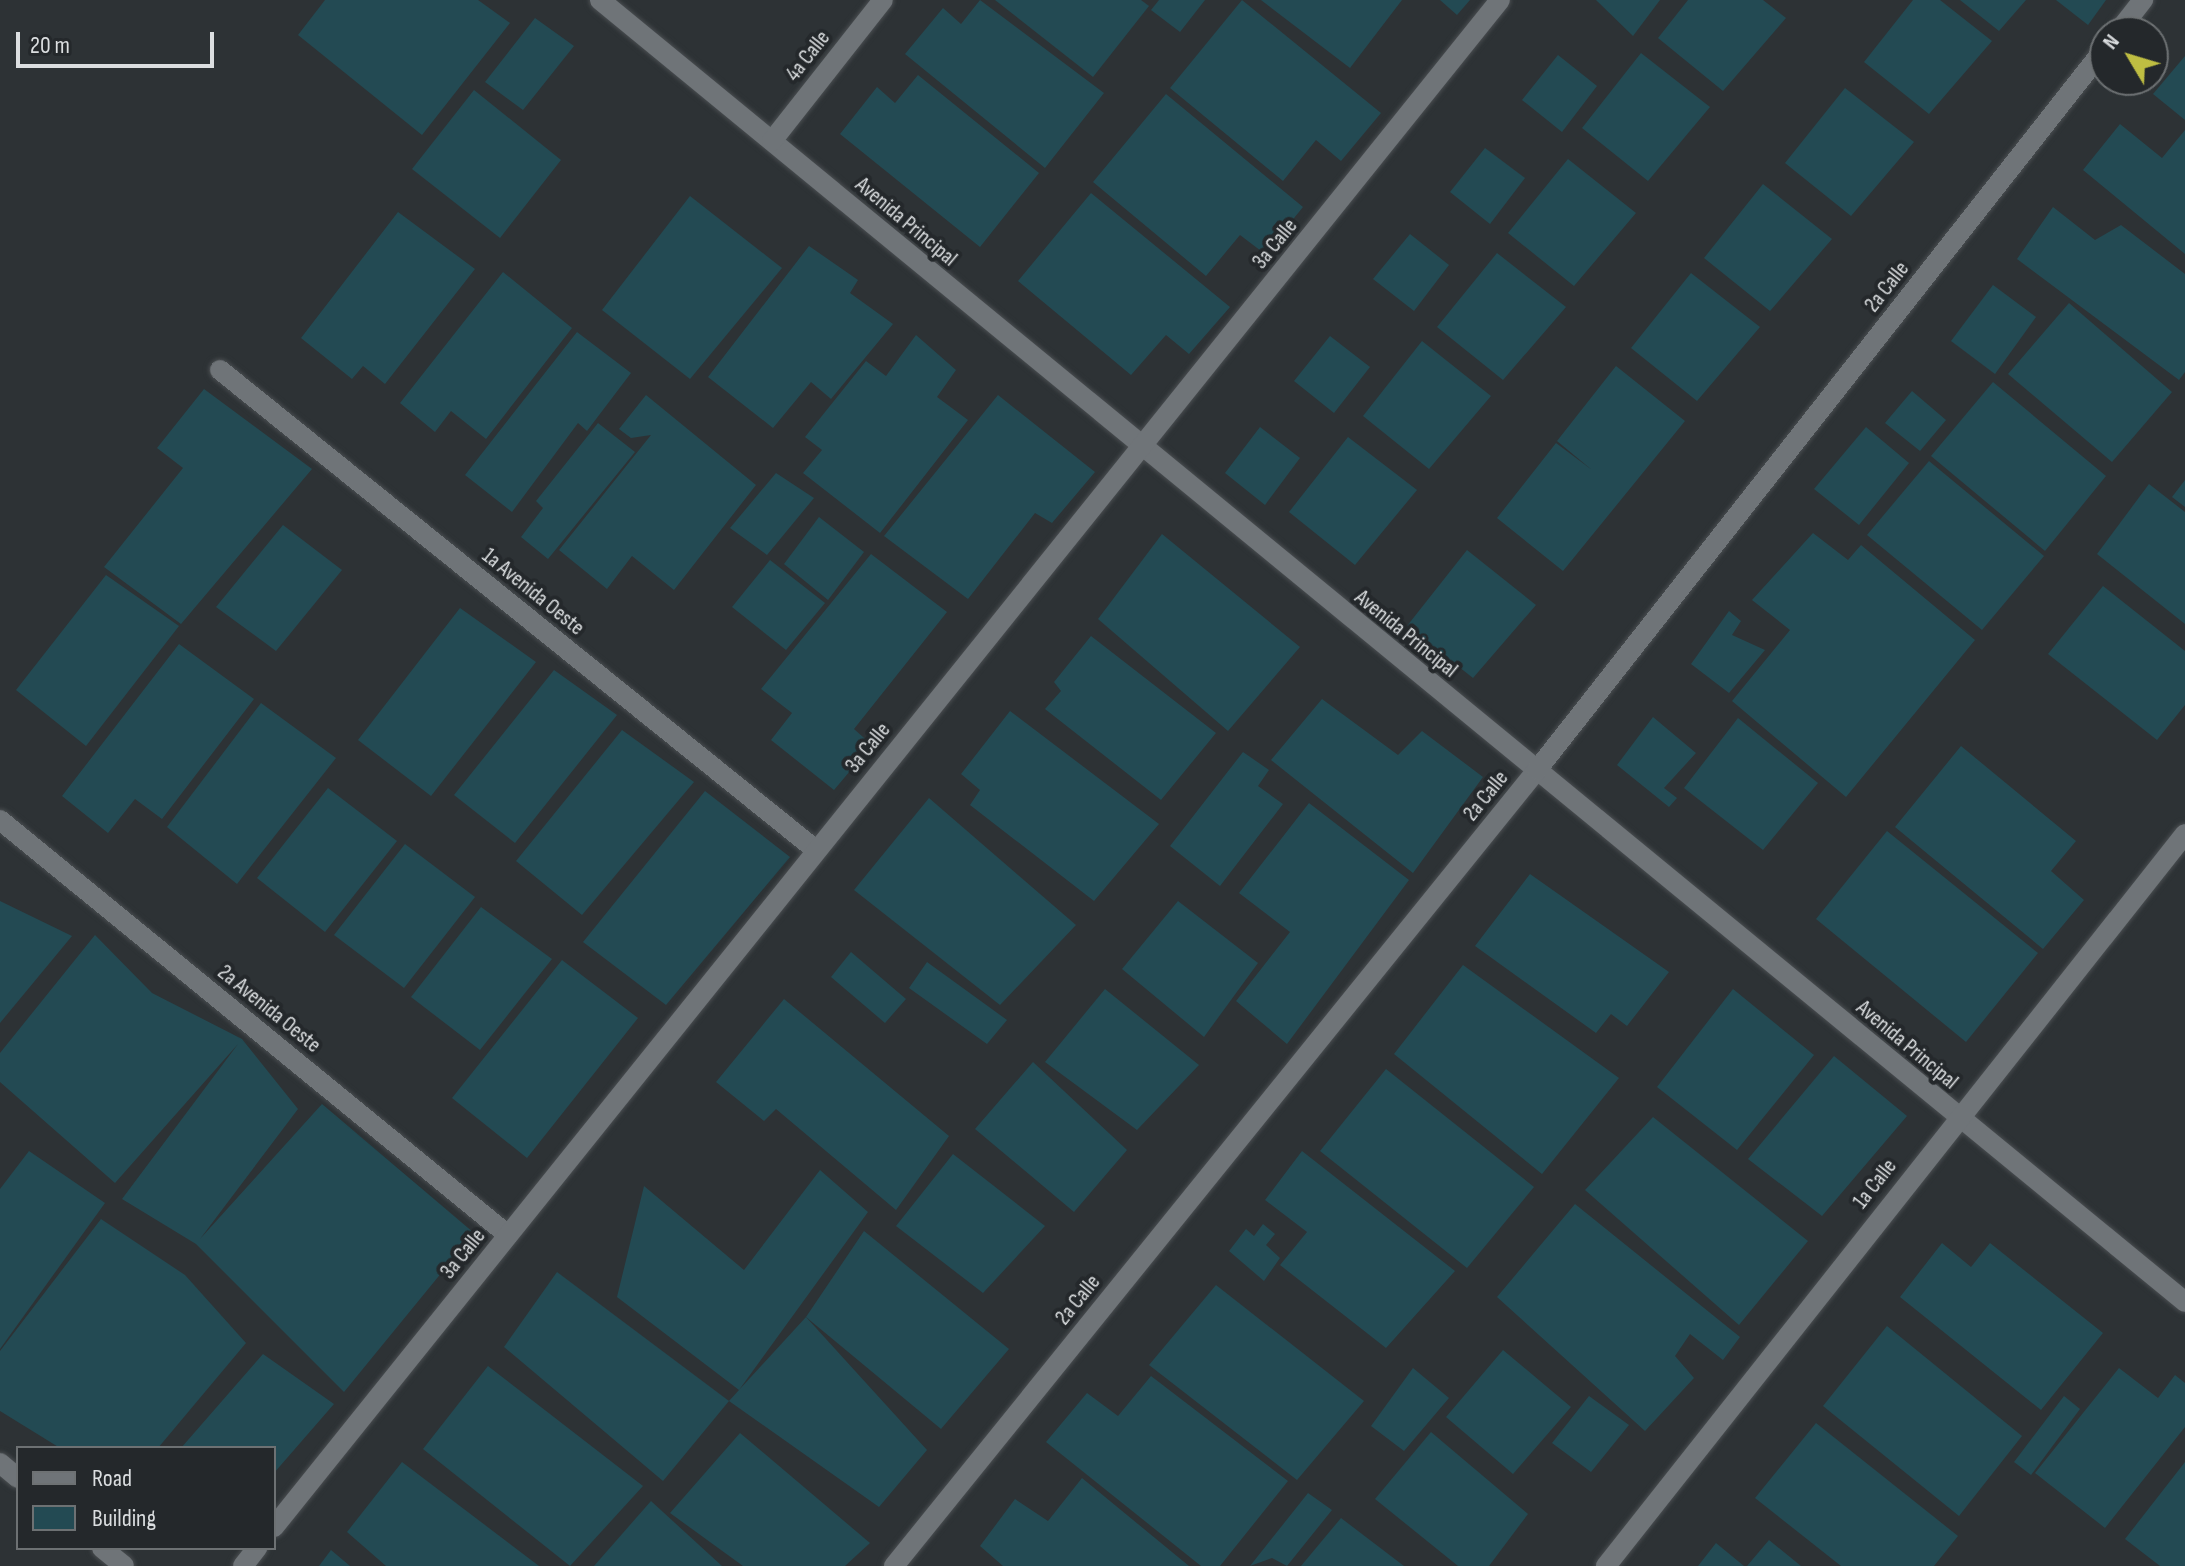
<!DOCTYPE html>
<style>
body{margin:0}
#map{position:relative;width:2185px;height:1566px;overflow:hidden;background:#2d3235;font-family:"Sofia Sans Condensed",sans-serif}
div>[style]{position:absolute}
.building>*{inset:0;background:#234a53}
.roads{filter:drop-shadow(0 0 2px #494d50) drop-shadow(0 0 2px #494d50)}
.minor>*{height:20px;margin:-10px;padding:0 10px;transform-origin:10px;border-radius:10px;background:#6f7478}
span{translate:-50% -50%;white-space:nowrap;text-align:center;line-height:1.15;-webkit-text-stroke:8px #24282b;paint-order:stroke}
.street-label{font-size:22px;color:#dbdee0}
.legend{position:absolute;left:16px;top:1446px;width:260px;height:104px;box-sizing:border-box;background:#24282b;border:2px solid #6d7173;margin:0;padding:10px 14px;list-style:none;font-size:24px;color:#dbdee0}
.legend li{display:flex;align-items:center;gap:16px;height:40px}
.legend b{width:40px;border:2px solid #6d7173}
.north{position:absolute;left:2089px;top:16px;width:80px;height:80px;box-sizing:border-box;background:#24282b;border:2px solid #6d7173;border-radius:50%;rotate:308deg;font-size:22px;font-weight:700;line-height:32px;text-align:center;color:#dbdee0}
.north::after{content:'';display:block;margin:auto;width:28px;height:36px;background:#bfbe42;clip-path:polygon(50% 0,100% 100%,50% 72%,0 100%)}
.scale{position:absolute;left:16px;top:32px;width:198px;height:36px;box-sizing:border-box;border:4px solid #dbdee0;border-top:0;padding-left:10px;font-size:24px;line-height:28px;white-space:nowrap;color:#dbdee0;-webkit-text-stroke:6px #24282b;paint-order:stroke}
</style>
<div id="map">
<div class="building">
<div style="clip-path:polygon(325px 0,478px 0,510px 23px,422px 135px,298px 35px)"></div>
<div style="clip-path:polygon(980px 0,1104px 93px,1045px 168px,905px 54px,943px 8px,961px 24px)"></div>
<div style="clip-path:polygon(995px 0,1141px 0,1149px 6px,1093px 77px)"></div>
<div style="clip-path:polygon(1159px 0,1205px 0,1180px 32px,1151px 10px)"></div>
<div style="clip-path:polygon(1242px 0,1381px 113px,1341px 161px,1316px 140px,1283px 181px,1170px 88px)"></div>
<div style="clip-path:polygon(1261px 0,1402px 0,1350px 68px)"></div>
<div style="clip-path:polygon(1440px 0,1470px 0,1457px 15px)"></div>
<div style="clip-path:polygon(1596px 0,1660px 0,1633px 36px)"></div>
<div style="clip-path:polygon(1688px 0,1763px 0,1786px 18px,1723px 91px,1658px 38px)"></div>
<div style="clip-path:polygon(1913px 0,1940px 0,1992px 41px,1929px 114px,1864px 62px)"></div>
<div style="clip-path:polygon(1960px 0,2026px 0,1999px 31px)"></div>
<div style="clip-path:polygon(2056px 0,2106px 0,2088px 25px)"></div>
<div style="clip-path:polygon(535px 18px,574px 46px,523px 110px,485px 82px)"></div>
<div style="clip-path:polygon(1641px 53px,1710px 107px,1648px 181px,1582px 128px)"></div>
<div style="clip-path:polygon(1558px 55px,1597px 86px,1562px 132px,1522px 100px)"></div>
<div style="clip-path:polygon(2185px 56px,2185px 120px,2153px 94px)"></div>
<div style="clip-path:polygon(918px 75px,1039px 173px,980px 247px,840px 134px,877px 87px,895px 103px)"></div>
<div style="clip-path:polygon(1845px 88px,1914px 142px,1851px 216px,1785px 163px)"></div>
<div style="clip-path:polygon(474px 90px,561px 160px,500px 238px,412px 169px)"></div>
<div style="clip-path:polygon(1166px 94px,1303px 207px,1265px 254px,1240px 235px,1206px 276px,1093px 182px)"></div>
<div style="clip-path:polygon(2120px 124px,2162px 158px,2185px 130px,2185px 254px,2083px 170px)"></div>
<div style="clip-path:polygon(1485px 148px,1525px 178px,1490px 224px,1450px 192px)"></div>
<div style="clip-path:polygon(1568px 159px,1636px 213px,1574px 286px,1508px 233px)"></div>
<div style="clip-path:polygon(1763px 184px,1832px 239px,1770px 311px,1704px 258px)"></div>
<div style="clip-path:polygon(1091px 193px,1230px 307px,1189px 354px,1166px 335px,1131px 375px,1018px 281px)"></div>
<div style="clip-path:polygon(690px 196px,782px 268px,690px 379px,602px 310px)"></div>
<div style="clip-path:polygon(2053px 207px,2095px 240px,2121px 225px,2185px 274px,2185px 372px,2179px 380px,2017px 259px)"></div>
<div style="clip-path:polygon(398px 212px,475px 269px,385px 384px,363px 366px,352px 379px,301px 338px)"></div>
<div style="clip-path:polygon(1410px 234px,1449px 265px,1414px 311px,1373px 279px)"></div>
<div style="clip-path:polygon(809px 246px,858px 280px,850px 293px,893px 324px,831px 399px,811px 382px,773px 428px,708px 377px)"></div>
<div style="clip-path:polygon(1497px 253px,1566px 307px,1503px 380px,1437px 327px)"></div>
<div style="clip-path:polygon(503px 272px,572px 328px,486px 439px,451px 411px,435px 432px,400px 403px)"></div>
<div style="clip-path:polygon(1691px 273px,1760px 327px,1697px 401px,1631px 348px)"></div>
<div style="clip-path:polygon(1993px 285px,2036px 317px,1995px 374px,1951px 341px)"></div>
<div style="clip-path:polygon(2069px 303px,2172px 392px,2112px 462px,2008px 374px)"></div>
<div style="clip-path:polygon(577px 332px,631px 373px,587px 431px,578px 423px,512px 512px,465px 475px)"></div>
<div style="clip-path:polygon(916px 335px,956px 370px,937px 397px,968px 420px,880px 533px,803px 473px,822px 450px,805px 437px,866px 361px,886px 376px)"></div>
<div style="clip-path:polygon(1330px 336px,1370px 367px,1334px 413px,1294px 381px)"></div>
<div style="clip-path:polygon(1422px 341px,1491px 396px,1429px 469px,1363px 416px)"></div>
<div style="clip-path:polygon(1616px 366px,1685px 421px,1563px 571px,1497px 518px,1556px 443px,1592px 470px,1557px 441px)"></div>
<div style="clip-path:polygon(1993px 382px,2106px 476px,2045px 551px,1931px 456px)"></div>
<div style="clip-path:polygon(204px 389px,312px 469px,181px 624px,104px 567px,183px 468px,157px 448px)"></div>
<div style="clip-path:polygon(1912px 391px,1946px 420px,1920px 451px,1885px 423px)"></div>
<div style="clip-path:polygon(646px 395px,756px 485px,674px 590px,632px 556px,607px 589px,559px 550px,651px 435px,631px 438px,619px 429px)"></div>
<div style="clip-path:polygon(998px 395px,1095px 472px,1052px 523px,1035px 513px,968px 599px,884px 536px)"></div>
<div style="clip-path:polygon(598px 423px,635px 452px,548px 559px,521px 537px,543px 508px,536px 501px)"></div>
<div style="clip-path:polygon(1260px 427px,1300px 458px,1265px 505px,1225px 473px)"></div>
<div style="clip-path:polygon(1866px 427px,1909px 463px,1859px 525px,1814px 489px)"></div>
<div style="clip-path:polygon(1348px 437px,1417px 490px,1355px 565px,1289px 512px)"></div>
<div style="clip-path:polygon(1929px 461px,2044px 556px,1982px 630px,1867px 535px)"></div>
<div style="clip-path:polygon(776px 473px,814px 498px,767px 555px,730px 528px)"></div>
<div style="clip-path:polygon(2185px 480px,2185px 507px,2172px 497px)"></div>
<div style="clip-path:polygon(2149px 484px,2185px 512px,2185px 624px,2097px 554px)"></div>
<div style="clip-path:polygon(819px 517px,864px 552px,828px 600px,784px 564px)"></div>
<div style="clip-path:polygon(283px 525px,342px 570px,276px 651px,216px 607px)"></div>
<div style="clip-path:polygon(1813px 533px,1848px 560px,1861px 545px,1975px 640px,1846px 797px,1732px 701px,1790px 630px,1752px 600px)"></div>
<div style="clip-path:polygon(1162px 534px,1300px 647px,1228px 731px,1098px 619px)"></div>
<div style="clip-path:polygon(1467px 550px,1536px 605px,1473px 678px,1407px 626px)"></div>
<div style="clip-path:polygon(871px 554px,947px 612px,854px 729px,872px 745px,834px 790px,771px 740px,792px 713px,761px 689px)"></div>
<div style="clip-path:polygon(770px 560px,825px 603px,786px 650px,732px 607px)"></div>
<div style="clip-path:polygon(106px 575px,179px 626px,86px 746px,16px 690px)"></div>
<div style="clip-path:polygon(2103px 586px,2185px 651px,2185px 705px,2157px 740px,2048px 654px)"></div>
<div style="clip-path:polygon(460px 608px,536px 662px,431px 796px,358px 740px)"></div>
<div style="clip-path:polygon(1729px 611px,1741px 621px,1732px 635px,1765px 650px,1729px 693px,1691px 664px)"></div>
<div style="clip-path:polygon(1091px 636px,1216px 733px,1161px 800px,1045px 709px,1061px 691px,1054px 682px)"></div>
<div style="clip-path:polygon(179px 644px,254px 699px,162px 819px,135px 799px,108px 833px,62px 796px)"></div>
<div style="clip-path:polygon(554px 670px,617px 715px,515px 843px,454px 795px)"></div>
<div style="clip-path:polygon(1322px 699px,1398px 755px,1422px 731px,1483px 777px,1413px 873px,1271px 760px)"></div>
<div style="clip-path:polygon(261px 703px,336px 758px,237px 884px,167px 827px)"></div>
<div style="clip-path:polygon(1010px 711px,1159px 824px,1094px 901px,970px 805px,980px 790px,961px 774px)"></div>
<div style="clip-path:polygon(1653px 717px,1696px 753px,1664px 788px,1677px 798px,1669px 807px,1617px 765px)"></div>
<div style="clip-path:polygon(1738px 718px,1818px 783px,1763px 850px,1684px 788px)"></div>
<div style="clip-path:polygon(622px 730px,694px 782px,582px 915px,516px 861px)"></div>
<div style="clip-path:polygon(1961px 746px,2076px 841px,2051px 871px,2084px 900px,2043px 949px,1895px 827px)"></div>
<div style="clip-path:polygon(1243px 752px,1269px 770px,1258px 786px,1283px 804px,1220px 886px,1170px 846px)"></div>
<div style="clip-path:polygon(328px 788px,397px 841px,325px 932px,257px 878px)"></div>
<div style="clip-path:polygon(705px 791px,790px 857px,666px 1005px,583px 942px)"></div>
<div style="clip-path:polygon(929px 798px,1076px 925px,1000px 1005px,854px 890px)"></div>
<div style="clip-path:polygon(1309px 803px,1409px 880px,1287px 1044px,1236px 1001px,1290px 932px,1239px 893px)"></div>
<div style="clip-path:polygon(1887px 831px,2038px 953px,1966px 1042px,1816px 919px)"></div>
<div style="clip-path:polygon(405px 844px,475px 897px,404px 988px,334px 935px)"></div>
<div style="clip-path:polygon(1530px 874px,1669px 972px,1627px 1026px,1611px 1014px,1596px 1033px,1475px 946px)"></div>
<div style="clip-path:polygon(0 901px,72px 936px,0 1023px)"></div>
<div style="clip-path:polygon(1178px 901px,1258px 963px,1204px 1037px,1122px 969px)"></div>
<div style="clip-path:polygon(481px 907px,552px 959px,480px 1050px,411px 997px)"></div>
<div style="clip-path:polygon(95px 935px,152px 993px,242px 1039px,298px 1109px,200px 1239px,322px 1104px,474px 1233px,344px 1392px,196px 1244px,122px 1199px,238px 1044px,115px 1183px,0 1082px,0 1053px)"></div>
<div style="clip-path:polygon(851px 952px,906px 999px,885px 1023px,831px 977px)"></div>
<div style="clip-path:polygon(562px 960px,638px 1018px,527px 1158px,452px 1098px)"></div>
<div style="clip-path:polygon(927px 962px,1007px 1020px,987px 1044px,909px 988px)"></div>
<div style="clip-path:polygon(1463px 965px,1619px 1078px,1542px 1174px,1394px 1054px)"></div>
<div style="clip-path:polygon(1105px 989px,1199px 1065px,1137px 1130px,1045px 1062px)"></div>
<div style="clip-path:polygon(1733px 989px,1814px 1055px,1737px 1150px,1657px 1087px)"></div>
<div style="clip-path:polygon(784px 999px,949px 1136px,896px 1210px,776px 1109px,764px 1121px,716px 1082px)"></div>
<div style="clip-path:polygon(1834px 1056px,1907px 1116px,1822px 1216px,1748px 1159px)"></div>
<div style="clip-path:polygon(1033px 1062px,1127px 1150px,1074px 1212px,975px 1129px)"></div>
<div style="clip-path:polygon(1386px 1069px,1534px 1187px,1467px 1268px,1320px 1151px)"></div>
<div style="clip-path:polygon(1653px 1117px,1808px 1241px,1739px 1325px,1585px 1190px)"></div>
<div style="clip-path:polygon(29px 1151px,105px 1203px,0 1349px,0 1189px)"></div>
<div style="clip-path:polygon(1302px 1151px,1455px 1271px,1386px 1348px,1280px 1265px,1307px 1232px,1265px 1200px)"></div>
<div style="clip-path:polygon(953px 1154px,1045px 1226px,983px 1293px,896px 1226px)"></div>
<div style="clip-path:polygon(820px 1170px,868px 1212px,739px 1390px,806px 1317px,927px 1450px,879px 1507px,729px 1401px,739px 1390px,617px 1297px,644px 1186px,744px 1270px)"></div>
<div style="clip-path:polygon(1575px 1204px,1740px 1337px,1723px 1360px,1690px 1334px,1675px 1356px,1694px 1378px,1645px 1431px,1497px 1297px)"></div>
<div style="clip-path:polygon(101px 1219px,185px 1275px,246px 1343px,158px 1448px,60px 1448px,0 1411px,0 1351px)"></div>
<div style="clip-path:polygon(1263px 1224px,1275px 1234px,1266px 1245px,1280px 1258px,1264px 1281px,1229px 1251px,1246px 1229px,1254px 1236px)"></div>
<div style="clip-path:polygon(864px 1231px,1009px 1349px,941px 1429px,806px 1317px)"></div>
<div style="clip-path:polygon(1942px 1243px,1971px 1267px,1990px 1243px,2103px 1333px,2041px 1410px,1900px 1297px)"></div>
<div style="clip-path:polygon(557px 1272px,729px 1401px,663px 1481px,504px 1347px)"></div>
<div style="clip-path:polygon(1216px 1285px,1364px 1401px,1297px 1480px,1149px 1365px)"></div>
<div style="clip-path:polygon(1887px 1326px,2022px 1436px,1959px 1516px,1823px 1406px)"></div>
<div style="clip-path:polygon(1503px 1350px,1571px 1407px,1513px 1474px,1446px 1417px)"></div>
<div style="clip-path:polygon(263px 1354px,334px 1404px,274px 1473px,274px 1448px,181px 1448px)"></div>
<div style="clip-path:polygon(488px 1366px,643px 1486px,570px 1566px,423px 1449px)"></div>
<div style="clip-path:polygon(1413px 1368px,1449px 1398px,1404px 1451px,1371px 1426px)"></div>
<div style="clip-path:polygon(2119px 1368px,2158px 1398px,2175px 1375px,2185px 1383px,2185px 1427px,2105px 1528px,2035px 1473px)"></div>
<div style="clip-path:polygon(1151px 1376px,1288px 1481px,1220px 1566px,1201px 1566px,1046px 1442px,1087px 1393px,1118px 1416px)"></div>
<div style="clip-path:polygon(1589px 1396px,1629px 1425px,1591px 1472px,1552px 1443px)"></div>
<div style="clip-path:polygon(2064px 1396px,2080px 1409px,2031px 1475px,2014px 1462px)"></div>
<div style="clip-path:polygon(1816px 1423px,1958px 1536px,1934px 1566px,1841px 1566px,1755px 1498px)"></div>
<div style="clip-path:polygon(1431px 1432px,1528px 1514px,1489px 1566px,1458px 1566px,1375px 1499px)"></div>
<div style="clip-path:polygon(740px 1433px,870px 1543px,845px 1566px,743px 1566px,670px 1513px)"></div>
<div style="clip-path:polygon(402px 1462px,539px 1566px,386px 1566px,347px 1532px)"></div>
<div style="clip-path:polygon(2185px 1462px,2185px 1566px,2160px 1566px,2125px 1539px)"></div>
<div style="clip-path:polygon(1082px 1478px,1189px 1566px,1003px 1566px,980px 1546px,1015px 1499px,1048px 1521px)"></div>
<div style="clip-path:polygon(1308px 1493px,1332px 1510px,1287px 1566px,1272px 1558px,1250px 1566px)"></div>
<div style="clip-path:polygon(651px 1501px,722px 1566px,594px 1566px)"></div>
<div style="clip-path:polygon(1341px 1518px,1404px 1566px,1301px 1566px)"></div>
<div style="clip-path:polygon(1769px 1540px,1801px 1566px,1747px 1566px)"></div>
<div style="clip-path:polygon(1716px 1543px,1744px 1566px,1698px 1566px)"></div>
<div style="clip-path:polygon(331px 1550px,350px 1566px,319px 1566px)"></div>
</div>
<div class="roads">
<div class="minor">
<div style="left:600px;top:0;width:2051px;rotate:39.4deg"></div>
<div style="left:2118px;top:32px;width:41px;rotate:-52deg"></div>
<div style="left:772px;top:141px;width:179px;rotate:-51.8deg"></div>
<div style="left:220px;top:370px;width:765px;rotate:38.85deg"></div>
<div style="left:0;top:820px;width:656px;rotate:39.25deg"></div>
<div style="left:0;top:1463px;width:23px;rotate:40deg"></div>
<div style="left:274px;top:1527px;width:1958px;rotate:-51.24deg"></div>
<div style="left:102px;top:1548px;width:28px;rotate:39deg"></div>
<div style="left:243px;top:1566px;width:23px;rotate:-52deg"></div>
<div style="left:894px;top:1566px;width:1023px;rotate:-51.07deg"></div>
<div style="left:1537px;top:770px;width:919px;rotate:-51.81deg"></div>
<div style="left:1606px;top:1566px;width:933px;rotate:-51.66deg"></div>
</div>
</div>
<div class="street-label">
<span style="left:808px;top:56px;rotate:-52deg">4a Calle</span>
<span style="left:906px;top:222px;rotate:40deg">Avenida Principal</span>
<span style="left:1275px;top:244px;rotate:-51deg">3a Calle</span>
<span style="left:1887px;top:287px;rotate:-52deg">2a Calle</span>
<span style="left:533px;top:592px;rotate:39deg">1a Avenida Oeste</span>
<span style="left:1406px;top:634px;rotate:39deg">Avenida Principal</span>
<span style="left:868px;top:748px;rotate:-51deg">3a Calle</span>
<span style="left:1486px;top:796px;rotate:-51deg">2a Calle</span>
<span style="left:269px;top:1009px;rotate:39deg">2a Avenida Oeste</span>
<span style="left:1907px;top:1045px;rotate:40deg">Avenida Principal</span>
<span style="left:1875px;top:1184px;rotate:-52deg">1a Calle</span>
<span style="left:463px;top:1254px;rotate:-51deg">3a Calle</span>
<span style="left:1078px;top:1300px;rotate:-51deg">2a Calle</span>
</div>
<ul class="legend">
<li><b style="height:10px;background:#6f7478"></b>Road</li>
<li><b style="height:22px;background:#234a53"></b>Building</li>
</ul>
<div class="north">N</div>
<div class="scale">20 m</div>
</div>
